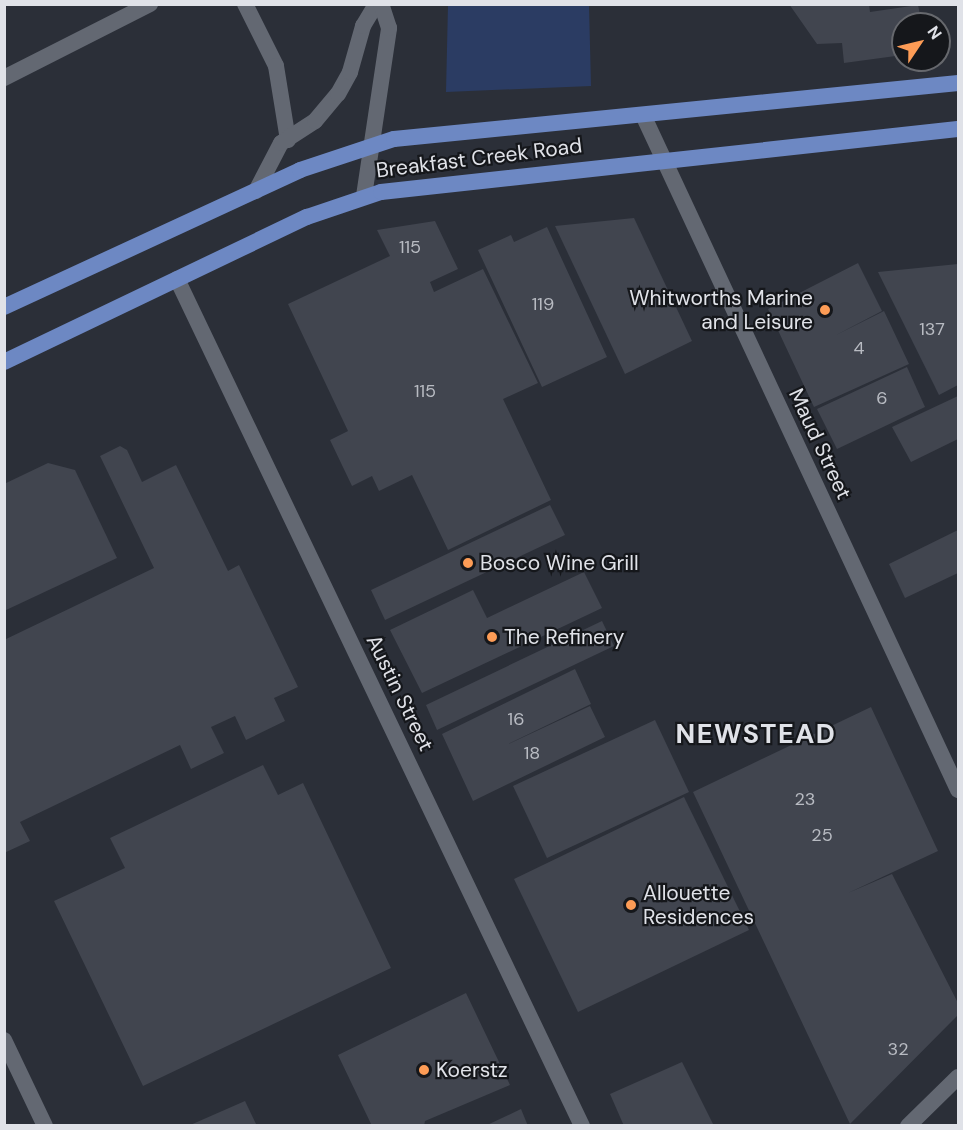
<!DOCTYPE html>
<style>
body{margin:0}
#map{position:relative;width:963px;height:1130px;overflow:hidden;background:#2b2f38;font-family:"DM Sans",sans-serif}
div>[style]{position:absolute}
.green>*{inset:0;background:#2b3c63}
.building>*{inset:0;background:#41454f}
.minor>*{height:16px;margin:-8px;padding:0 8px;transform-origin:8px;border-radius:8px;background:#636872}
.tertiary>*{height:16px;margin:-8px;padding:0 8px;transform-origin:8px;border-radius:8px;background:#636872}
.primary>*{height:16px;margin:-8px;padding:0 8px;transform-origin:8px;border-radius:8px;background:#6d88c3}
.dots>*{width:16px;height:16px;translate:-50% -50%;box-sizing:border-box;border:3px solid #15171b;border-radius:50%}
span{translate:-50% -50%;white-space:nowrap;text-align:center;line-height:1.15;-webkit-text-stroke:4.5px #15171b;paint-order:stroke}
.number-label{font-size:18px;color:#b8bbc2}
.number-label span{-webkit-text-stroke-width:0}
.street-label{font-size:21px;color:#e0e2e8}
.poi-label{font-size:21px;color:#e0e2e8}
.right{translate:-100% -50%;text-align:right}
.left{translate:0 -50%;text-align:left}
.district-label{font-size:27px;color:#e0e2e8;font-weight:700;letter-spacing:1.5px}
.frame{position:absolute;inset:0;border:6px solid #e0e2e8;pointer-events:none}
.north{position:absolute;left:891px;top:12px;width:60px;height:60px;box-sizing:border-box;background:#15171b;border:2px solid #66686d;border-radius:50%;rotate:55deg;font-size:16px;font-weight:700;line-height:24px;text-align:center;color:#e0e2e8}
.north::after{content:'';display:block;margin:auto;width:21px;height:27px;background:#fd9c56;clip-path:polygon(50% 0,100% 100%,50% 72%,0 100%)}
</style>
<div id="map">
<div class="green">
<div style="clip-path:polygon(448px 5px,589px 5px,591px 86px,446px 92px)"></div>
</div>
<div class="building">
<div style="clip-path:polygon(789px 4px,869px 4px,870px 12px,918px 5px,922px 24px,903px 24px,903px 55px,844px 63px,842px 43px,817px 44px)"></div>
<div style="clip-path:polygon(634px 218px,692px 341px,625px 374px,555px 226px)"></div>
<div style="clip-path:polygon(435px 221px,458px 269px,430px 282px,434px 292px,483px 269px,538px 383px,503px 399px,551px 500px,448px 550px,412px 475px,379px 491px,372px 476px,352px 486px,330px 440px,348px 431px,288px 304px,390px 256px,377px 230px)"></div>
<div style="clip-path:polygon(547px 227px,607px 357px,542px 387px,478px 250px,511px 235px,514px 242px)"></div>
<div style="clip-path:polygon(858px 263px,882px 311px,836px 335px,884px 311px,909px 364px,814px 407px,768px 309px)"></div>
<div style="clip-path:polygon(958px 264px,958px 385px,939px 395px,878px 272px)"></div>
<div style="clip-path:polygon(907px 367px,925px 407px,837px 449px,817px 409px)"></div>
<div style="clip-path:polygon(958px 396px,958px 439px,911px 462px,892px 427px)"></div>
<div style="clip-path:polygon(120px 446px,127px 450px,142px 482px,176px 465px,228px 571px,239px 565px,298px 687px,274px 698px,285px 721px,246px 740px,235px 716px,211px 727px,224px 753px,191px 769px,180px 745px,20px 822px,30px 841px,4px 853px,4px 640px,154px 568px,100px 456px)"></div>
<div style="clip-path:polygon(48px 463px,75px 470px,117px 558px,4px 611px,4px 484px)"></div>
<div style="clip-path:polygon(550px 505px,565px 535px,385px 620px,371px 590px)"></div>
<div style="clip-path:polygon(958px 530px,958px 573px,905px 598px,889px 564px)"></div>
<div style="clip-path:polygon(584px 572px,602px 608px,422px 693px,390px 630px,473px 590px,487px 618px)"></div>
<div style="clip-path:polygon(602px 621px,614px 646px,437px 730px,426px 705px)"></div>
<div style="clip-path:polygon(575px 669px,591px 704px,502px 747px,590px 706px,605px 737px,473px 801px,442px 734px)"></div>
<div style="clip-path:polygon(871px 707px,938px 851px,848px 893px,892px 874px,958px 1003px,958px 1015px,850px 1124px,693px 792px)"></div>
<div style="clip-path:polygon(655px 720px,689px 792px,547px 858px,513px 786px)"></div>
<div style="clip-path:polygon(263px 765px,278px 795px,303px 783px,391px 968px,143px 1086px,54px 901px,125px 868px,110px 838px)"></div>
<div style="clip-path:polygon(684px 797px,749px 930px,578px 1012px,514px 879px)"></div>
<div style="clip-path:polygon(466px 993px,510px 1085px,425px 1121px,424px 1126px,372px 1126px,338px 1055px)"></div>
<div style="clip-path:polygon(682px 1062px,714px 1126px,624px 1126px,610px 1094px)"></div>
<div style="clip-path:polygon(245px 1101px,257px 1126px,188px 1126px)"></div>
<div style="clip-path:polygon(521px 1109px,528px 1126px,485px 1126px)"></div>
</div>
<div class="minor">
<div style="left:245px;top:4px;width:69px;rotate:63.4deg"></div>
<div style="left:4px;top:78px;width:164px;rotate:-26.9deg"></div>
<div style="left:643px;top:115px;width:745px;rotate:64.98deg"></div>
<div style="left:177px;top:279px;width:939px;rotate:64.44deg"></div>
<div style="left:4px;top:1040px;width:95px;rotate:64.5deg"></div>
<div style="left:908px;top:1126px;width:70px;rotate:-44.4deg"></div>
</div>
<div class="tertiary">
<div style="left:276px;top:66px;width:75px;rotate:80.8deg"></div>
<div style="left:256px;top:191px;width:54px;rotate:-62.5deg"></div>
<div style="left:281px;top:143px;width:40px;rotate:-32.9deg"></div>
<div style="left:315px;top:121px;width:35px;rotate:-50deg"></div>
<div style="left:338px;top:94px;width:25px;rotate:-61deg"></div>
<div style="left:350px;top:72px;width:48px;rotate:-74.2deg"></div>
<div style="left:363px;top:26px;width:26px;rotate:-59deg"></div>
<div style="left:364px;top:196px;width:170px;rotate:-81.5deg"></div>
<div style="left:389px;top:28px;width:25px;rotate:-108deg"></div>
</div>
<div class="primary">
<div style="left:4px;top:307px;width:326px;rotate:-24.8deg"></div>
<div style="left:300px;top:170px;width:99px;rotate:-18.3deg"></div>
<div style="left:394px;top:139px;width:567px;rotate:-5.67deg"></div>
<div style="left:4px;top:362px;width:336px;rotate:-25.6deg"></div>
<div style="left:307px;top:217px;width:78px;rotate:-18.7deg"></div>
<div style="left:381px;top:192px;width:580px;rotate:-6.23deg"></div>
</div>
<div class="dots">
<div style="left:825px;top:310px;background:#fd9c56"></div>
<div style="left:468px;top:563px;background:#fd9c56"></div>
<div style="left:492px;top:637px;background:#fd9c56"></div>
<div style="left:631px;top:905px;background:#fd9c56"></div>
<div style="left:424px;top:1070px;background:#fd9c56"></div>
</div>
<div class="number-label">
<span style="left:410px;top:247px">115</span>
<span style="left:543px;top:304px">119</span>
<span style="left:932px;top:329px">137</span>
<span style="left:859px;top:348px">4</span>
<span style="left:425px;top:391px">115</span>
<span style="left:882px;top:398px">6</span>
<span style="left:516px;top:719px">16</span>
<span style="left:532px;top:753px">18</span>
<span style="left:805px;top:799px">23</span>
<span style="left:822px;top:835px">25</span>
<span style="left:898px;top:1049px">32</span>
</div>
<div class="street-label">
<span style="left:479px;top:158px;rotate:-7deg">Breakfast Creek Road</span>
<span style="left:820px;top:444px;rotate:65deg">Maud Street</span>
<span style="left:400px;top:693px;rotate:64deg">Austin Street</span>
</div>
<div class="poi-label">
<span class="right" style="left:813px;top:310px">Whitworths Marine<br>and Leisure</span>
<span class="left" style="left:480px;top:563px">Bosco Wine Grill</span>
<span class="left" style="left:504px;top:637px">The Refinery</span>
<span class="left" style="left:643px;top:905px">Allouette<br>Residences</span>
<span class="left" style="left:436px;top:1070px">Koerstz</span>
</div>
<div class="district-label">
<span style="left:756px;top:734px">NEWSTEAD</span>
</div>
<div class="frame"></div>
<div class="north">N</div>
</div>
